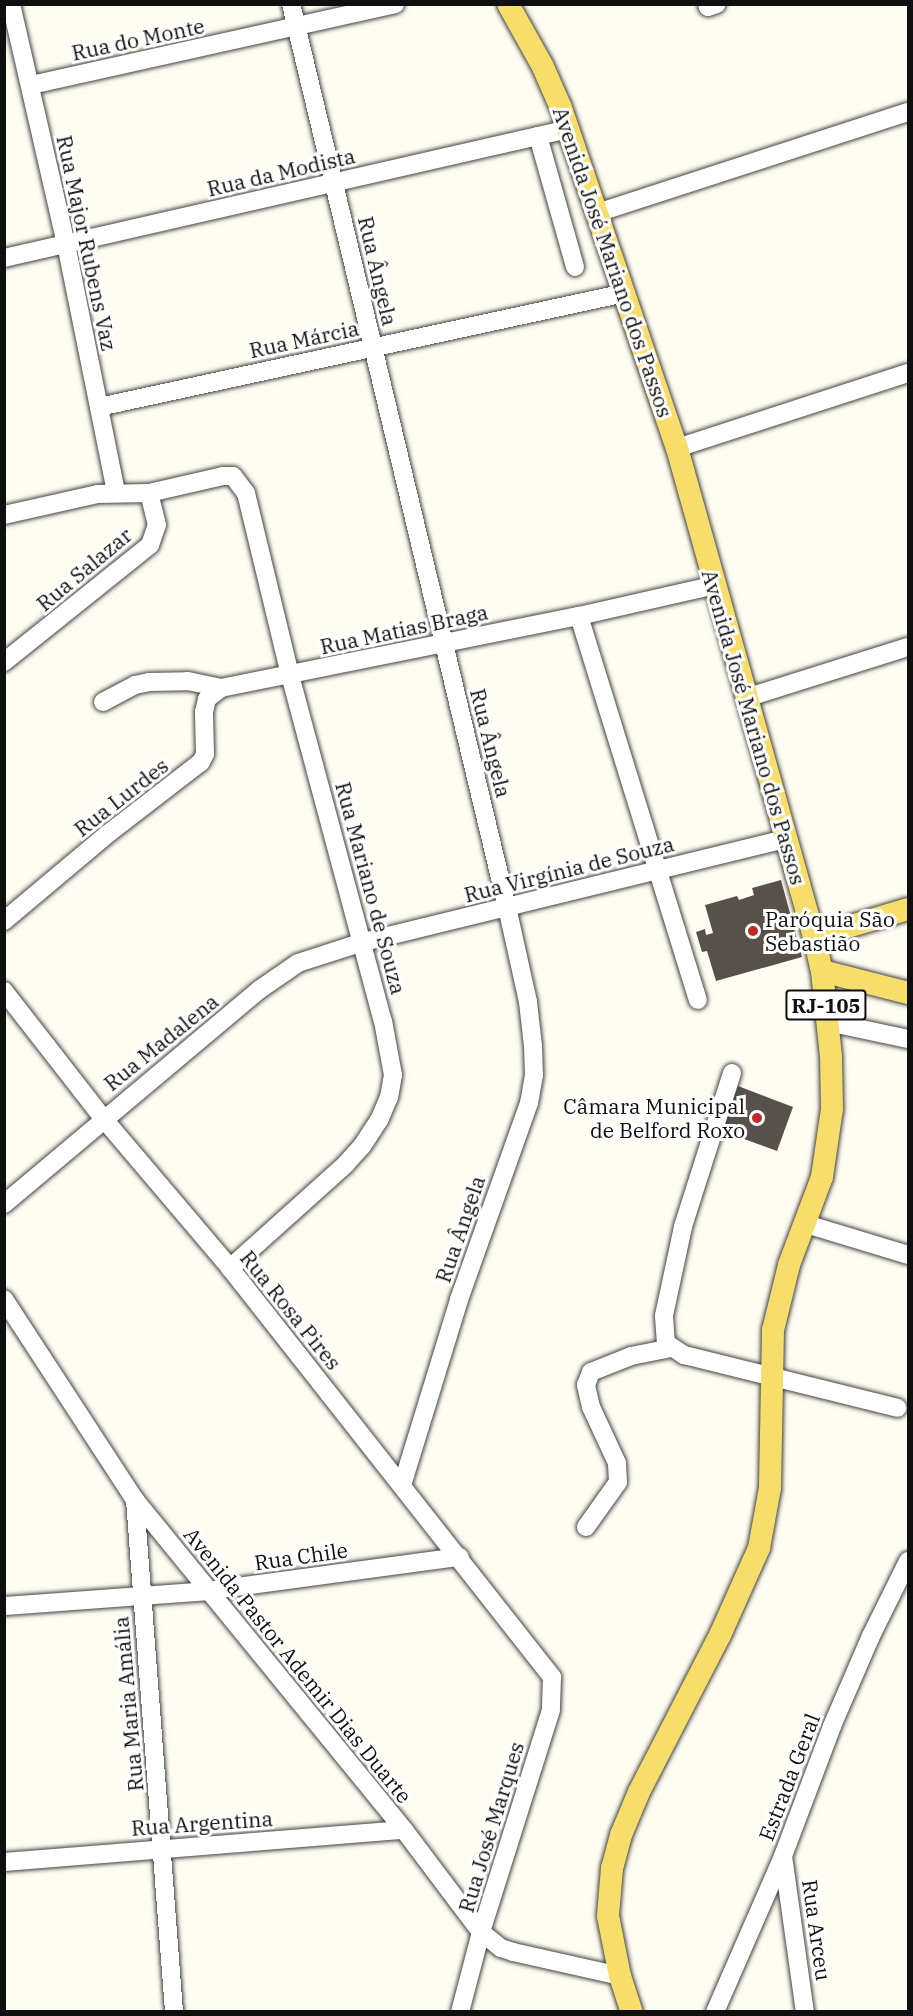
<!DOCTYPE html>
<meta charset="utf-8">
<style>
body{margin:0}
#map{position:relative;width:913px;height:2016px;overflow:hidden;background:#fffdf1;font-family:"IBM Plex Serif",serif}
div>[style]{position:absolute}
.building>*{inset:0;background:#58514b}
.roads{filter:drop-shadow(0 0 2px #424242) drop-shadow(0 0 2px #424242)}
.minor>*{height:18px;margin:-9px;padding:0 9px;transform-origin:9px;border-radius:9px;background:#fff}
.major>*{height:22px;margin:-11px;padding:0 11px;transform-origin:11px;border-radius:11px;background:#f7dd69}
.dots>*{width:16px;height:16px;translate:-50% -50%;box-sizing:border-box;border:3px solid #fff;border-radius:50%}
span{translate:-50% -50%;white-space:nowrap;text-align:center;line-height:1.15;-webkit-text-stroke:6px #fff;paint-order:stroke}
.shield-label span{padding:2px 4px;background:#fff;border:2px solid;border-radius:4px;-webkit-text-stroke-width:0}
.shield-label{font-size:20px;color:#0f0f0f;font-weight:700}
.street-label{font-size:21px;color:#0f0f0f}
.poi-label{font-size:21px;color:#0f0f0f}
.left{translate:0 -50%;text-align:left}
.right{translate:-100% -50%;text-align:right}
.frame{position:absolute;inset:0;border:6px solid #0f0f0f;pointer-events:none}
</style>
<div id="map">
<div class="building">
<div style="clip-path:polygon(781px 880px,802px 957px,716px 981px,707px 951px,702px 952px,696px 932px,705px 929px,706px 935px,713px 933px,705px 905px,737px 896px,739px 900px,754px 895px,752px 888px)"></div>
<div style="clip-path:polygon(738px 1086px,793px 1107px,777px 1151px,722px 1131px)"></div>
</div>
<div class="roads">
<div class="minor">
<div style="left:11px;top:4px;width:246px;rotate:77.1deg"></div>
<div style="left:66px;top:244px;width:253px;rotate:78.6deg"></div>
<div style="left:291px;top:4px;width:928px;rotate:76.55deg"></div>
<div style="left:507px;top:907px;width:97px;rotate:77.5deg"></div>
<div style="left:528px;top:1002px;width:44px;rotate:83.5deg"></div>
<div style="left:533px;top:1046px;width:29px;rotate:88deg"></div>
<div style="left:534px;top:1075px;width:28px;rotate:100deg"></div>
<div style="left:529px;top:1103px;width:209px;rotate:109.6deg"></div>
<div style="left:459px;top:1300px;width:194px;rotate:107.1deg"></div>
<div style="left:707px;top:4px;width:3px;rotate:72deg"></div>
<div style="left:708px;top:7px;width:9px;rotate:-18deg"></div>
<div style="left:31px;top:85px;width:373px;rotate:-12.5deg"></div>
<div style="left:538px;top:136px;width:136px;rotate:74.2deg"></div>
<div style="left:597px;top:213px;width:327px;rotate:-18deg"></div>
<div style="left:4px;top:258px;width:579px;rotate:-12.88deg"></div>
<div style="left:99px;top:407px;width:538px;rotate:-12.23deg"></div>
<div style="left:677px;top:448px;width:243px;rotate:-18deg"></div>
<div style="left:4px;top:515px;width:96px;rotate:-12.6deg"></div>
<div style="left:98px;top:494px;width:51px;rotate:-1.1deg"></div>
<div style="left:149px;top:493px;width:76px;rotate:-12.9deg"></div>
<div style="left:223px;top:476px;width:10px"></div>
<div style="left:233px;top:476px;width:21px;rotate:53deg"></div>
<div style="left:246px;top:493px;width:187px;rotate:76.4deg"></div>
<div style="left:290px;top:675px;width:358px;rotate:75deg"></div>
<div style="left:383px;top:1021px;width:55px;rotate:79.5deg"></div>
<div style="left:393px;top:1075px;width:22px;rotate:100deg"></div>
<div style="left:389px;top:1097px;width:25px;rotate:113deg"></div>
<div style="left:379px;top:1120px;width:31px;rotate:123deg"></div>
<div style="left:362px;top:1146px;width:24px;rotate:132deg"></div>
<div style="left:346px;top:1164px;width:156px;rotate:138.1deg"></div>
<div style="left:579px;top:616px;width:402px;rotate:72.8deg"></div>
<div style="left:4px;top:662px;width:187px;rotate:-38.7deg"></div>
<div style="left:150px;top:545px;width:21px;rotate:-71deg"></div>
<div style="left:157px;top:525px;width:33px;rotate:-104deg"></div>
<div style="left:746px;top:698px;width:170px;rotate:-17.5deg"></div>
<div style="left:103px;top:702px;width:36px;rotate:-28deg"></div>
<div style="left:135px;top:685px;width:14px;rotate:-12deg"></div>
<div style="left:149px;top:682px;width:39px;rotate:-1deg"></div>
<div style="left:188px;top:681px;width:34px;rotate:12deg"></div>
<div style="left:221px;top:688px;width:365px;rotate:-11.4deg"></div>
<div style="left:579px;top:616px;width:139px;rotate:-12.8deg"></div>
<div style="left:4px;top:921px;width:137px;rotate:-40deg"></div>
<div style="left:109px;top:833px;width:116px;rotate:-37.7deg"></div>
<div style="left:201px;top:762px;width:9px;rotate:-63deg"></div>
<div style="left:205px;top:754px;width:42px;rotate:-91.4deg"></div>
<div style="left:204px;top:712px;width:13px;rotate:-77deg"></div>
<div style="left:207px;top:699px;width:18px;rotate:-38deg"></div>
<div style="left:4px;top:991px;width:161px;rotate:52.1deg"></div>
<div style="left:103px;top:1118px;width:197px;rotate:49.7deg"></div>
<div style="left:230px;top:1268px;width:521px;rotate:51.79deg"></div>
<div style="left:552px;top:1677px;width:33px;rotate:92deg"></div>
<div style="left:551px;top:1710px;width:233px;rotate:107.5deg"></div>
<div style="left:481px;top:1932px;width:83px;rotate:104.7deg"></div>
<div style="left:828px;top:1022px;width:82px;rotate:12deg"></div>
<div style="left:732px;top:1073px;width:162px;rotate:107.7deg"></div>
<div style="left:683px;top:1227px;width:91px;rotate:102.1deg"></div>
<div style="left:664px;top:1316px;width:27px;rotate:86deg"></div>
<div style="left:666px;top:1343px;width:22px;rotate:34deg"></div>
<div style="left:684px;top:1355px;width:220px;rotate:13.9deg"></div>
<div style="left:4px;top:1204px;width:333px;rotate:-40deg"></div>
<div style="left:259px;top:990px;width:47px;rotate:-34.7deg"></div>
<div style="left:298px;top:963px;width:68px;rotate:-17.9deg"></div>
<div style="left:363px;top:942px;width:435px;rotate:-13.7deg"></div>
<div style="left:806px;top:1224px;width:107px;rotate:16.9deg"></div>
<div style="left:4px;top:1299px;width:240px;rotate:56.9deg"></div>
<div style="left:135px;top:1500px;width:426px;rotate:50.8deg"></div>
<div style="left:404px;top:1830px;width:128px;rotate:53deg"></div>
<div style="left:481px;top:1932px;width:26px;rotate:39deg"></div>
<div style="left:501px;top:1948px;width:13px;rotate:18deg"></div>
<div style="left:513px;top:1952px;width:110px;rotate:12.6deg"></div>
<div style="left:135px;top:1500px;width:513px;rotate:85.64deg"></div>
<div style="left:586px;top:1527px;width:55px;rotate:-54.6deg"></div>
<div style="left:618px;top:1482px;width:19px;rotate:-93deg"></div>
<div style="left:617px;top:1463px;width:62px;rotate:-114.9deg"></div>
<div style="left:591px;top:1407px;width:23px;rotate:-103deg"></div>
<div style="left:586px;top:1385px;width:14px;rotate:-69deg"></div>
<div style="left:591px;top:1372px;width:43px;rotate:-21.8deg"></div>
<div style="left:631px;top:1356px;width:41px;rotate:-11.3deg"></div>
<div style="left:4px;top:1606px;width:204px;rotate:-4.2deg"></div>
<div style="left:207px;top:1591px;width:255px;rotate:-7.7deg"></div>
<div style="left:783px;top:1856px;width:158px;rotate:82deg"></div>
<div style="left:4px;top:1862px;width:401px;rotate:-4.6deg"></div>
<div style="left:715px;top:2012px;width:170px;rotate:-66.4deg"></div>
<div style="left:783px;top:1856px;width:139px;rotate:-69.3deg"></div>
<div style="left:832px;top:1726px;width:98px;rotate:-66.6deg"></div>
<div style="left:871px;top:1636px;width:84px;rotate:-63.7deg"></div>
</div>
<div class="major">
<div style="left:508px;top:4px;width:72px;rotate:60.9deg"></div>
<div style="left:543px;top:67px;width:45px;rotate:66.3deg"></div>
<div style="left:561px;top:108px;width:359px;rotate:71.2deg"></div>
<div style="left:677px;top:448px;width:508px;rotate:74.35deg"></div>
<div style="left:814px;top:937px;width:35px;rotate:77deg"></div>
<div style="left:822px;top:971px;width:86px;rotate:84deg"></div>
<div style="left:831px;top:1057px;width:52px;rotate:88.9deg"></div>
<div style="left:832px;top:1109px;width:69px;rotate:98.4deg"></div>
<div style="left:822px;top:1177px;width:94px;rotate:110.6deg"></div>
<div style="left:789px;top:1265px;width:67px;rotate:103.8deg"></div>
<div style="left:773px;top:1330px;width:158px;rotate:91.1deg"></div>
<div style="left:770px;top:1488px;width:61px;rotate:100.4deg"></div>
<div style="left:759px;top:1548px;width:95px;rotate:114.1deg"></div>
<div style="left:720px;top:1635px;width:177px;rotate:117.3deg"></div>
<div style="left:639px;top:1792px;width:47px;rotate:112.7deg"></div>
<div style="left:621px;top:1835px;width:34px;rotate:105deg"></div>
<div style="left:612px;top:1868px;width:48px;rotate:94.8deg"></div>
<div style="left:608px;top:1916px;width:61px;rotate:78.7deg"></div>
<div style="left:620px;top:1976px;width:38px;rotate:72deg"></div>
<div style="left:814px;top:937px;width:98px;rotate:-16.6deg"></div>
<div style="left:822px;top:971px;width:89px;rotate:14.3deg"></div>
</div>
</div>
<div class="dots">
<div style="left:753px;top:931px;background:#bf2927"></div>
<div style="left:757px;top:1118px;background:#bf2927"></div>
</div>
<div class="shield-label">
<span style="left:826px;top:1005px">RJ-105</span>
</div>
<div class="street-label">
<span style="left:138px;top:39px;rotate:-12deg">Rua do Monte</span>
<span style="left:281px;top:172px;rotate:-13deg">Rua da Modista</span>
<span style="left:87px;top:243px;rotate:78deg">Rua Major Rubens Vaz</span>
<span style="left:613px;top:262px;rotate:71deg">Avenida José Mariano dos Passos</span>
<span style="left:378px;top:271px;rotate:77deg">Rua Ângela</span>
<span style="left:304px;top:339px;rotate:-12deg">Rua Márcia</span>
<span style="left:84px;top:569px;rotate:-40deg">Rua Salazar</span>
<span style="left:404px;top:629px;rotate:-12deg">Rua Matias Braga</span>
<span style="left:754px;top:727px;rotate:74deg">Avenida José Mariano dos Passos</span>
<span style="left:491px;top:743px;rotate:76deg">Rua Ângela</span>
<span style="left:121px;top:797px;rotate:-38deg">Rua Lurdes</span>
<span style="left:569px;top:869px;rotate:-14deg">Rua Virgínia de Souza</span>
<span style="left:371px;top:888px;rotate:75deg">Rua Mariano de Souza</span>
<span style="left:161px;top:1042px;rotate:-39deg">Rua Madalena</span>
<span style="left:460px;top:1229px;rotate:-71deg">Rua Ângela</span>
<span style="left:291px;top:1310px;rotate:51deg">Rua Rosa Pires</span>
<span style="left:301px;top:1556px;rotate:-8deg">Rua Chile</span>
<span style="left:298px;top:1665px;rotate:51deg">Avenida Pastor Ademir Dias Duarte</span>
<span style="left:128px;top:1704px;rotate:-95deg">Rua Maria Amália</span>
<span style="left:789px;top:1777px;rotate:-69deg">Estrada Geral</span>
<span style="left:202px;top:1823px;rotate:-4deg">Rua Argentina</span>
<span style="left:491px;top:1827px;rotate:-73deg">Rua José Marques</span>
<span style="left:817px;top:1930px;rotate:82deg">Rua Arceu</span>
</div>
<div class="poi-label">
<span class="left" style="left:765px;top:931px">Paróquia São<br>Sebastião</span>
<span class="right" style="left:745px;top:1118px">Câmara Municipal<br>de Belford Roxo</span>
</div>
<div class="frame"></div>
</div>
